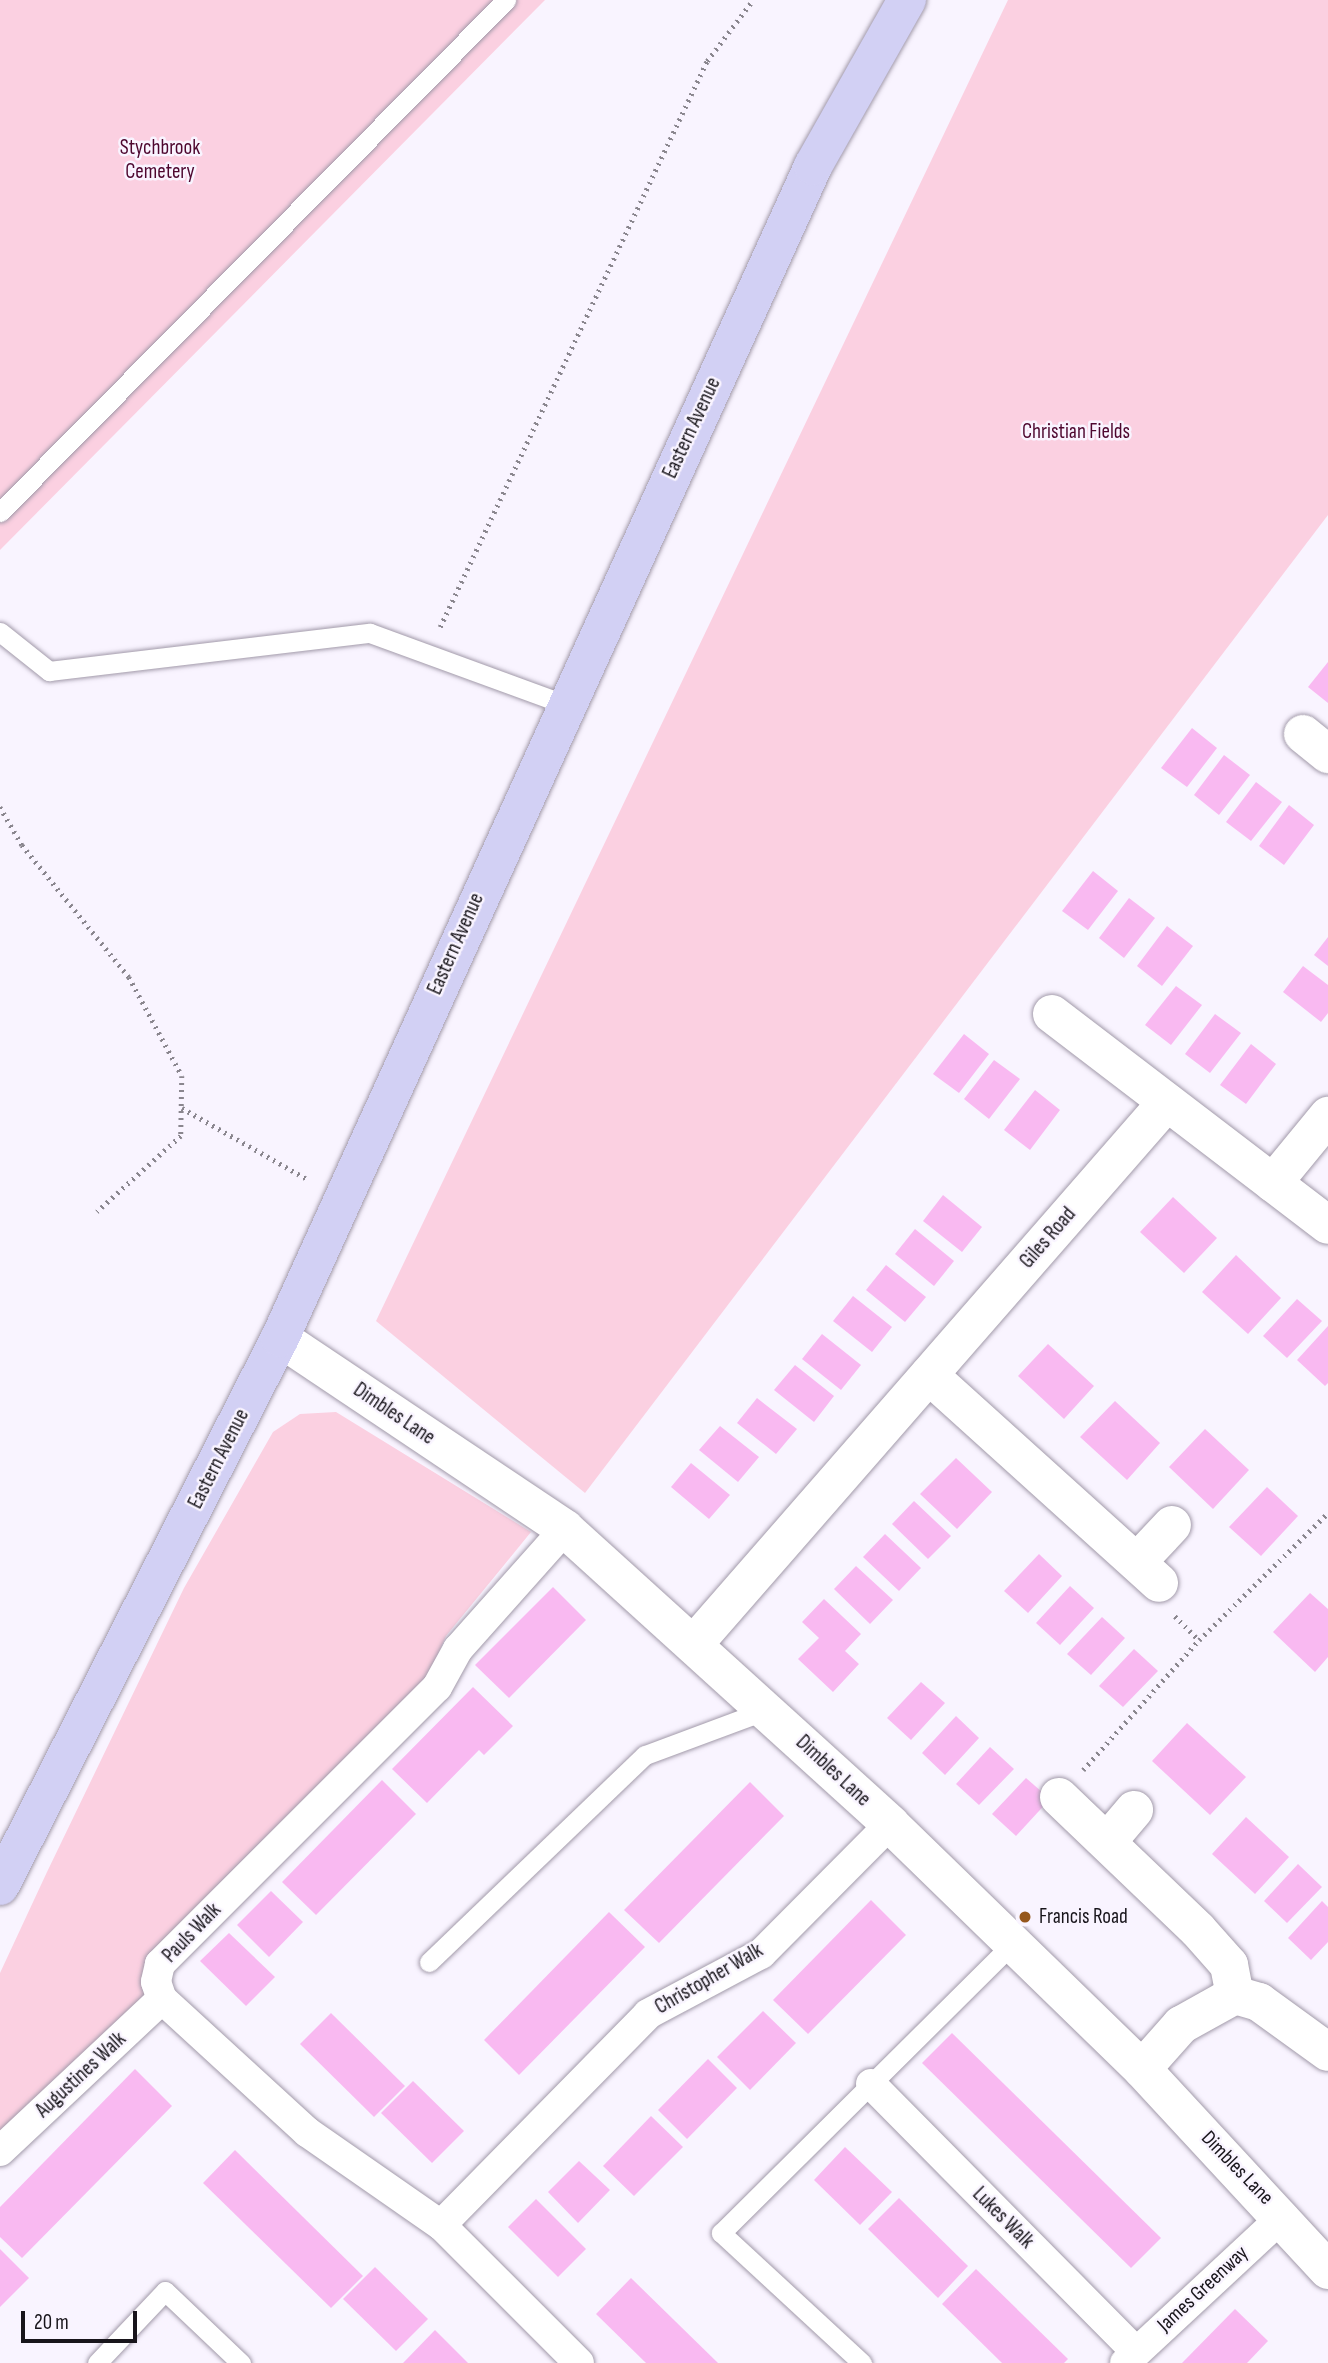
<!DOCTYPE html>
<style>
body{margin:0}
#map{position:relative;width:1328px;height:2363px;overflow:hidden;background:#f9f4ff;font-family:"Sofia Sans Condensed",sans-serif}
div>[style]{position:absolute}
.green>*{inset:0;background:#fbd0e1}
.building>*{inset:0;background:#f9b9f1}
.path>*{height:4.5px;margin-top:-2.25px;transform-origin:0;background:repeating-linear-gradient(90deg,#8a868e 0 2px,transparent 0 7px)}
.roads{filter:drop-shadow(0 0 2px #a29aaa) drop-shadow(0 0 2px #a29aaa)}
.service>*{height:19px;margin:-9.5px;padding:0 9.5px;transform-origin:9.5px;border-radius:9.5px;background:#fff}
.pedestrian>*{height:30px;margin:-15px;padding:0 15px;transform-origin:15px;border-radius:15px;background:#fff}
.minor>*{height:38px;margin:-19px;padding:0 19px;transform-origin:19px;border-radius:19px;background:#fff}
.trunk>*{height:38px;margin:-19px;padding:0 19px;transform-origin:19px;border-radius:19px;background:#d2d0f4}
.dots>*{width:19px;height:19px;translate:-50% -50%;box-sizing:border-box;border:4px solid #f9f4ff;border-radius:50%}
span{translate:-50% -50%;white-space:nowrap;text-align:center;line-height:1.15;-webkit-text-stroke:5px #f9f4ff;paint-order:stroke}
.park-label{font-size:21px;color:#4e072f}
.street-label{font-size:21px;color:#18151b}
.poi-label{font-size:21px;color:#18151b}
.left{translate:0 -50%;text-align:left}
.scale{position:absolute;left:21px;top:2311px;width:116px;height:32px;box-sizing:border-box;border:4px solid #18151b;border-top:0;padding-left:9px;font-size:21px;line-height:24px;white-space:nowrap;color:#18151b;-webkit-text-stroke:5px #f9f4ff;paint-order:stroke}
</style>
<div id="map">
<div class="green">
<div style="clip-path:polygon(0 0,545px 0,0 550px)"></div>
<div style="clip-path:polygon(1008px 0,1328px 0,1328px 515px,585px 1493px,376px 1321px)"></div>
<div style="clip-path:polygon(336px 1412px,531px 1532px,446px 1636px,425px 1684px,149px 1999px,0 2134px,0 1973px,47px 1872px,184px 1588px,273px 1432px,300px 1414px)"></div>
</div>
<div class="building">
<div style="clip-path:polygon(1328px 662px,1328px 703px,1308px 687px)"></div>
<div style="clip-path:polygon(1192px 728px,1217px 748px,1187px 787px,1161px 768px)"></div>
<div style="clip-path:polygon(1224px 755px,1250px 775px,1219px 815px,1194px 795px)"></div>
<div style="clip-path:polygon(1256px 782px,1282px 802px,1251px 841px,1226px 822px)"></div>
<div style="clip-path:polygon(1289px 805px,1314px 825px,1284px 865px,1259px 846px)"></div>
<div style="clip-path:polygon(1093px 871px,1118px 891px,1088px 930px,1062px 911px)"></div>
<div style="clip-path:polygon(1129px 898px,1155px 918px,1124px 958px,1099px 938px)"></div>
<div style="clip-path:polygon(1167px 926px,1193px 946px,1162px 986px,1137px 966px)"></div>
<div style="clip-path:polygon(1328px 937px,1328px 966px,1314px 955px)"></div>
<div style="clip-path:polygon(1303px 966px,1328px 985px,1328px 1013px,1321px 1022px,1283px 992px)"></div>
<div style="clip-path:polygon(1176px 986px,1202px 1005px,1171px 1045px,1145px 1025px)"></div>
<div style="clip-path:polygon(1215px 1014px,1241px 1033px,1210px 1073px,1185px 1054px)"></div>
<div style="clip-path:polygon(964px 1034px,989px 1054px,959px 1093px,933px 1074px)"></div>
<div style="clip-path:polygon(1251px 1044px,1276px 1064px,1246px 1104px,1220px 1085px)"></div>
<div style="clip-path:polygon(994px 1060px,1020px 1079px,989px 1119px,964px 1099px)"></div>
<div style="clip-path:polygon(1035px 1090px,1060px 1110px,1030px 1150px,1004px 1130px)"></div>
<div style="clip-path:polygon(943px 1195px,982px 1227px,962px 1252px,923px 1221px)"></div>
<div style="clip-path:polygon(1173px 1197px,1217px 1238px,1184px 1273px,1140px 1232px)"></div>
<div style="clip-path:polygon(915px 1229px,954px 1261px,934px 1286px,895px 1254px)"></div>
<div style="clip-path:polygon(1236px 1255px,1281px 1298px,1248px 1334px,1202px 1292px)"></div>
<div style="clip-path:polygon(886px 1265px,926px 1297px,905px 1322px,866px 1290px)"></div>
<div style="clip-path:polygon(853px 1296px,892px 1327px,872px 1352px,833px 1321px)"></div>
<div style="clip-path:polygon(1297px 1299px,1322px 1321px,1287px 1358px,1263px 1336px)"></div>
<div style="clip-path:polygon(1328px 1326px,1328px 1383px,1325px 1386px,1297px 1360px)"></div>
<div style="clip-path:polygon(822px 1334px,861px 1365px,841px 1390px,802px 1359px)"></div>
<div style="clip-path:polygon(1048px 1344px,1094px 1386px,1064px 1419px,1018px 1376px)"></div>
<div style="clip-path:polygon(795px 1365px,834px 1396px,814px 1422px,774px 1390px)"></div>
<div style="clip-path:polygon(757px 1398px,797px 1429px,776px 1454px,737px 1423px)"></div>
<div style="clip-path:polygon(1115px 1401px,1160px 1443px,1127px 1480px,1080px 1437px)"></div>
<div style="clip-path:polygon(720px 1426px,759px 1457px,738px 1482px,699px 1450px)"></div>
<div style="clip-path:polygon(1205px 1429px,1249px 1470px,1213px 1509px,1169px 1467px)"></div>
<div style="clip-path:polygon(956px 1458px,992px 1492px,957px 1529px,920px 1494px)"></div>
<div style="clip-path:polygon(691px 1463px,730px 1495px,709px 1519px,671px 1487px)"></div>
<div style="clip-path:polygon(1267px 1487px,1298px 1516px,1261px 1556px,1229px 1527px)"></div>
<div style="clip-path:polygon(914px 1501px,951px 1536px,928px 1559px,892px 1524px)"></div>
<div style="clip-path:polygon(885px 1534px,921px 1568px,899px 1591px,863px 1557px)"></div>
<div style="clip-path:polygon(1039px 1554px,1062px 1576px,1028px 1613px,1004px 1591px)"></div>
<div style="clip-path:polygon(856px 1566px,893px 1600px,870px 1624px,834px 1589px)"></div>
<div style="clip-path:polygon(1070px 1586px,1094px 1608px,1060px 1645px,1036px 1623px)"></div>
<div style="clip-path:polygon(553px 1587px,586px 1620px,509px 1698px,475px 1665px)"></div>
<div style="clip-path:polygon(1310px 1593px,1328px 1609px,1328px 1657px,1315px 1672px,1273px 1632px)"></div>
<div style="clip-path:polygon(824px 1599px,861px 1634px,845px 1651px,859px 1664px,833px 1692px,798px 1659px,819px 1638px,802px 1622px)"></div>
<div style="clip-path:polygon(1102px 1617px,1125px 1638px,1091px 1675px,1067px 1654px)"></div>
<div style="clip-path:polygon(1134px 1649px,1158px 1671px,1123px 1707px,1099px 1686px)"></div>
<div style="clip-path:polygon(921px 1682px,945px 1703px,911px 1740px,887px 1718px)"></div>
<div style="clip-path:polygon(473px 1687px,513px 1726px,484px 1755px,479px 1750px,427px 1803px,392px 1769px)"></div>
<div style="clip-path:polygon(956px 1716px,979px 1738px,945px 1775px,922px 1753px)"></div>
<div style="clip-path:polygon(1187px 1723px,1246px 1777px,1210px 1815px,1152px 1761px)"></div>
<div style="clip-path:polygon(990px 1747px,1014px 1769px,979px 1805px,956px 1784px)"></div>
<div style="clip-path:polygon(1026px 1778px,1050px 1799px,1016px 1836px,992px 1814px)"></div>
<div style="clip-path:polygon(382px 1780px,416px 1814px,316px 1915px,282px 1882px)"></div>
<div style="clip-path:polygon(750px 1782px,784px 1816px,659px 1943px,624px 1910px)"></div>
<div style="clip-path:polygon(1246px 1817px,1289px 1857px,1255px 1894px,1212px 1854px)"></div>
<div style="clip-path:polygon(1298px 1864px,1322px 1887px,1287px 1923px,1264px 1901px)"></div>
<div style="clip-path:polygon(271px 1891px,303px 1922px,269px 1957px,237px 1925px)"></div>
<div style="clip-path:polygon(871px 1900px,906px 1935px,808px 2034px,773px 2000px)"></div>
<div style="clip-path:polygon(1322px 1901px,1328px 1907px,1328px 1942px,1311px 1960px,1288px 1938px)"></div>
<div style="clip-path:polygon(609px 1912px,645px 1947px,519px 2075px,484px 2040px)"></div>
<div style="clip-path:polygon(229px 1933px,275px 1977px,246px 2006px,200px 1961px)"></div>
<div style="clip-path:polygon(763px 2011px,796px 2043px,750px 2090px,717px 2057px)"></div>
<div style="clip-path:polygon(331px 2013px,405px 2086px,374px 2117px,300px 2044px)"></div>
<div style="clip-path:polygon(952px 2033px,1161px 2238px,1131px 2268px,922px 2063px)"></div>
<div style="clip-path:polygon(708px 2059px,737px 2088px,687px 2139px,658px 2110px)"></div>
<div style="clip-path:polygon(135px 2069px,172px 2106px,22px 2258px,0 2237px,0 2207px)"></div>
<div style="clip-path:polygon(413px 2081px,464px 2131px,432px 2163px,381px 2113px)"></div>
<div style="clip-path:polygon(651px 2116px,683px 2147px,634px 2196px,603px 2166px)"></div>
<div style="clip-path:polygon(845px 2147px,892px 2192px,860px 2225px,814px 2180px)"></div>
<div style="clip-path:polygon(235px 2150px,363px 2276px,331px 2308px,203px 2183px)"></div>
<div style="clip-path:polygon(579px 2161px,610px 2190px,578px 2223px,548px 2192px)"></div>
<div style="clip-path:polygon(899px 2198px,968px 2266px,938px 2298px,868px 2229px)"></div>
<div style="clip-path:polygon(536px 2199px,586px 2249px,558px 2277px,508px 2227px)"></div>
<div style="clip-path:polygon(0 2249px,29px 2278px,0 2307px)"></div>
<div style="clip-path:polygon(375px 2267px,428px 2319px,396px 2351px,343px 2299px)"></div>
<div style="clip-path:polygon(976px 2269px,1068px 2359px,1064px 2363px,1002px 2363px,942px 2304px)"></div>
<div style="clip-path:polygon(631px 2278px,718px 2363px,646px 2363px,596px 2314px)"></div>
<div style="clip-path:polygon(1235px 2309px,1268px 2341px,1247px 2363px,1182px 2363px)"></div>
<div style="clip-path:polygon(435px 2330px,468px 2363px,403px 2363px)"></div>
</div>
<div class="path">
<div style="left:440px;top:627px;width:626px;rotate:-64.75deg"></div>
<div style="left:707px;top:61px;width:76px;rotate:-53deg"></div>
<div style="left:0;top:807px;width:44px;rotate:59.9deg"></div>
<div style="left:22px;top:845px;width:170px;rotate:51deg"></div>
<div style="left:129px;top:977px;width:112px;rotate:61.8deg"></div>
<div style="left:182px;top:1076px;width:60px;rotate:91deg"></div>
<div style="left:181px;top:1136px;width:113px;rotate:137.9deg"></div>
<div style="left:182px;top:1108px;width:146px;rotate:29.6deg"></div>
<div style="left:1175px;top:1616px;width:34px;rotate:45deg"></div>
<div style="left:1083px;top:1770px;width:174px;rotate:-48.3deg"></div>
<div style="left:1199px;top:1640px;width:181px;rotate:-44.6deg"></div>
</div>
<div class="roads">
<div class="service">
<div style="left:0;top:512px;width:720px;rotate:-45.34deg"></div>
<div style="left:0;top:632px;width:63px;rotate:38.5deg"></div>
<div style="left:49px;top:671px;width:323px;rotate:-6.8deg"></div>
<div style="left:370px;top:633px;width:207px;rotate:20.1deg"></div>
<div style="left:429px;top:1962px;width:299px;rotate:-43.8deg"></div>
<div style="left:645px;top:1755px;width:129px;rotate:-20.4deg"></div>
<div style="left:97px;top:2363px;width:99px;rotate:-46.6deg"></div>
<div style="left:165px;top:2291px;width:105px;rotate:43.5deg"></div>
<div style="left:862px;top:2363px;width:192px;rotate:-137.3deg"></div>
<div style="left:721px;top:2233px;width:412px;rotate:-44.8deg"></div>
</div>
<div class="pedestrian">
<div style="left:565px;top:1529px;width:161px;rotate:131.7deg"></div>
<div style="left:458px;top:1649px;width:43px;rotate:118.9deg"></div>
<div style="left:437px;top:1687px;width:392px;rotate:135deg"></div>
<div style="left:160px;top:1964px;width:18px;rotate:103deg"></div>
<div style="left:156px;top:1982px;width:18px;rotate:71deg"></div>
<div style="left:162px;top:1999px;width:197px;rotate:42.5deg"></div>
<div style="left:307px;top:2132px;width:163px;rotate:34.8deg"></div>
<div style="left:441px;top:2225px;width:195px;rotate:45deg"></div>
<div style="left:871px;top:2084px;width:377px;rotate:45.3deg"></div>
<div style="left:0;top:2151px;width:222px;rotate:-43.2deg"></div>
<div style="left:441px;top:2225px;width:296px;rotate:-45.5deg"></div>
<div style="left:648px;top:2014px;width:128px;rotate:-28deg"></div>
<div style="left:761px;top:1954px;width:183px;rotate:-45.2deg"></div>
<div style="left:1125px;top:2363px;width:216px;rotate:-42.9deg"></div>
</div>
<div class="minor">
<div style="left:1303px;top:734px;width:32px;rotate:39deg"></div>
<div style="left:1052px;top:1014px;width:347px;rotate:37.4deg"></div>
<div style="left:1273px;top:1183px;width:87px;rotate:-50.6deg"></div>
<div style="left:280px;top:1338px;width:343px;rotate:33.8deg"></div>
<div style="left:565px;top:1529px;width:439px;rotate:42.2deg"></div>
<div style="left:890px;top:1824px;width:351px;rotate:44.2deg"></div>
<div style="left:1142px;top:2069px;width:274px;rotate:47.2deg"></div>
<div style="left:929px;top:1375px;width:310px;rotate:42.1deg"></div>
<div style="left:1139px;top:1560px;width:48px;rotate:-46.7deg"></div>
<div style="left:694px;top:1644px;width:719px;rotate:-48.89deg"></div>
<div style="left:1059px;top:1797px;width:192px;rotate:43.7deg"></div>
<div style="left:1198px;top:1930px;width:47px;rotate:48.5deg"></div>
<div style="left:1229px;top:1965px;width:31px;rotate:79deg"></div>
<div style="left:1107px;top:1842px;width:42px;rotate:-49.8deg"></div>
<div style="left:1142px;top:2069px;width:59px;rotate:-48.4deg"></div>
<div style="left:1181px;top:2025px;width:62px;rotate:-29.1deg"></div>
<div style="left:1235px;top:1995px;width:25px;rotate:16deg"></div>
<div style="left:1259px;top:2002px;width:85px;rotate:35.9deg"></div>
</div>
<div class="trunk">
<div style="left:0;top:1886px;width:615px;rotate:-62.94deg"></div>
<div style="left:280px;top:1338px;width:1288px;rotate:-65.54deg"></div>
<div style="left:813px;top:166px;width:191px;rotate:-60.5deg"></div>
</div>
</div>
<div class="dots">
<div style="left:1025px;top:1917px;background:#95571c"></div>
</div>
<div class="park-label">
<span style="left:160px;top:160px">Stychbrook<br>Cemetery</span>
<span style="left:1076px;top:432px">Christian Fields</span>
</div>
<div class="street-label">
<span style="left:692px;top:428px;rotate:-65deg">Eastern Avenue</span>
<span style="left:456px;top:944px;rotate:-66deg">Eastern Avenue</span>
<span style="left:1048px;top:1238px;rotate:-49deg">Giles Road</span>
<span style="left:394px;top:1414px;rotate:34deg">Dimbles Lane</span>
<span style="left:219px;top:1459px;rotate:-63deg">Eastern Avenue</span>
<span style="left:833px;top:1771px;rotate:43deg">Dimbles Lane</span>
<span style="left:192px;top:1933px;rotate:-46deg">Pauls Walk</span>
<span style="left:709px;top:1979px;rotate:-30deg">Christopher Walk</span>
<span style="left:81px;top:2075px;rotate:-43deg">Augustines Walk</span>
<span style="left:1237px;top:2168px;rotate:46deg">Dimbles Lane</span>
<span style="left:1003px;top:2218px;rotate:45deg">Lukes Walk</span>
<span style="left:1203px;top:2289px;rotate:-43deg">James Greenway</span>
</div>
<div class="poi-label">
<span class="left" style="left:1039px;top:1917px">Francis Road</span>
</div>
<div class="scale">20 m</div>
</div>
